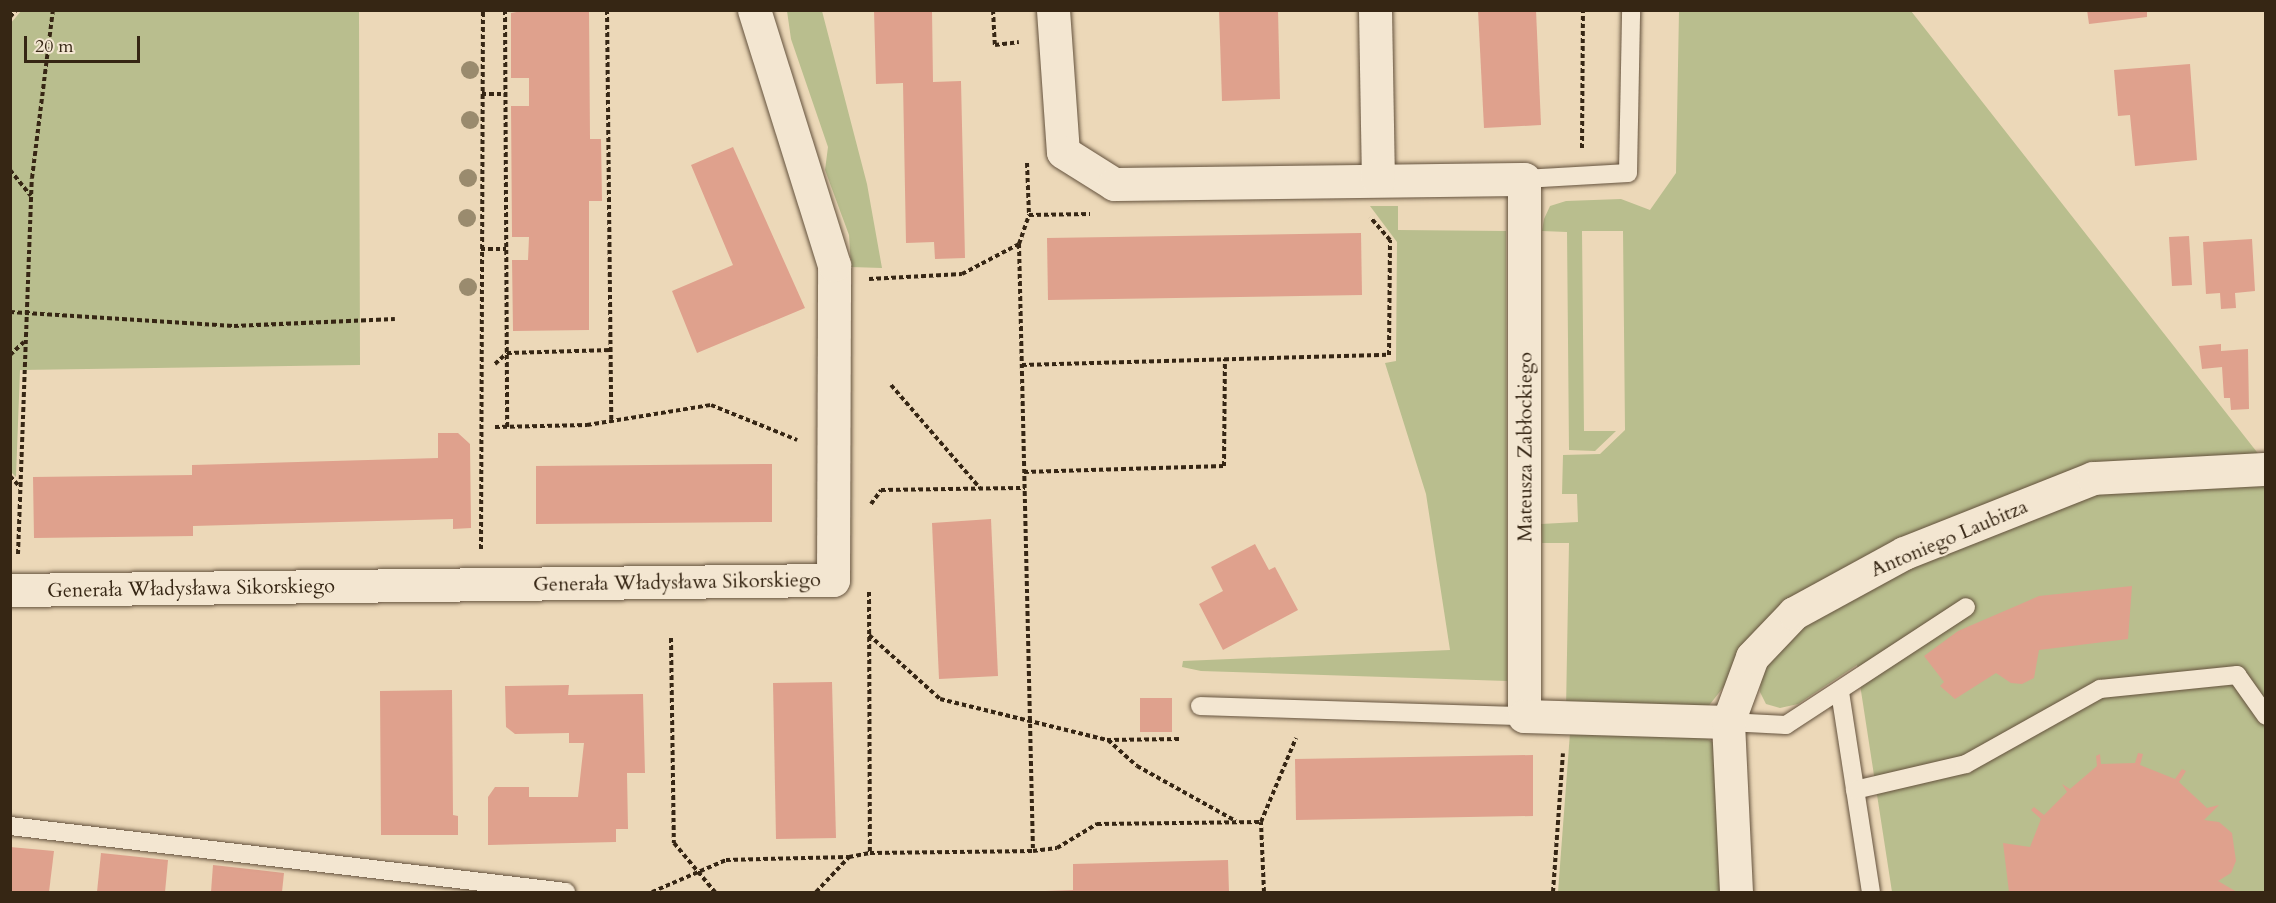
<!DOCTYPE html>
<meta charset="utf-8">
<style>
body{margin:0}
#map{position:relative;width:2276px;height:903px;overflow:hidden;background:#ecd8b8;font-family:Cardo,serif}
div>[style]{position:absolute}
.green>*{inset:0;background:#b9be8e}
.building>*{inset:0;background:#dfa18d}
.path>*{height:4px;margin-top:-2px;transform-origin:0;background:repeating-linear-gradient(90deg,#362614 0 4.5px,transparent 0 7.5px)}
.roads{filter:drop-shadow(0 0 2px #64523d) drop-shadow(0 0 2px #64523d)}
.service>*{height:18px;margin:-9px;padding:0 9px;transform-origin:9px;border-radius:9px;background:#f3e6d1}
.minor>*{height:33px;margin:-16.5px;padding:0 16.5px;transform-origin:16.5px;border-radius:16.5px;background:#f3e6d1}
.trees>*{width:18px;height:18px;margin:-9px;border-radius:50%;background:#9a8b6e}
span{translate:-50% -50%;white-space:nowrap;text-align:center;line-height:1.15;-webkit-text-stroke:4.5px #f3e6d1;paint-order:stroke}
.street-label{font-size:20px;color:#362614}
.frame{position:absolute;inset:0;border:12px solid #362614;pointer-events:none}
.scale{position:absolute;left:24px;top:36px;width:116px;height:27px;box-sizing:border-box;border:3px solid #362614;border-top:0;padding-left:8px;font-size:18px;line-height:21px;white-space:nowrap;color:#362614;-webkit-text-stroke:4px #f3e6d1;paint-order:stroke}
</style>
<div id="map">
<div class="green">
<div style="clip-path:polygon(22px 10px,359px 11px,360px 365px,20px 370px,16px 477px,10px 471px,10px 24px)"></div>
<div style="clip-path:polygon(787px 11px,822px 11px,867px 184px,882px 268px,851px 267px,849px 235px,825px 170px,828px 147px,791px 39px)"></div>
<div style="clip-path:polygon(1679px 11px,1911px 11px,2260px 456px,2088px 470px,1792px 600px,1707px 708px,1566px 709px,1569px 543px,1542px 543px,1541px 524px,1578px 522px,1577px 494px,1562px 494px,1563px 455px,1600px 454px,1625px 430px,1623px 231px,1582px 231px,1584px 431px,1616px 431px,1595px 451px,1569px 450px,1567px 232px,1542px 231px,1544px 219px,1550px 206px,1566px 201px,1621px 199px,1650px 210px,1676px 173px)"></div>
<div style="clip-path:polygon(1370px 206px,1398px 206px,1398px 230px,1506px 231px,1507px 681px,1201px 671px,1182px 667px,1183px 661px,1450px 650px,1426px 494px,1385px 363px,1396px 361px,1397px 242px)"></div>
<div style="clip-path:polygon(2265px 479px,2265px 892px,1892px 892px,1857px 665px,1798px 704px,1780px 708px,1766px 704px,1760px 692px,1761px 675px,1770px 657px,1801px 617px,1903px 565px,2090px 494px)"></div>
<div style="clip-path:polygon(1570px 733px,1701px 735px,1716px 744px,1726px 892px,1558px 892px)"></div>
</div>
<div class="building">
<div style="clip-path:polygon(528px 10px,589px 10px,590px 139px,601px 139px,602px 201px,589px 201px,589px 330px,513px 331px,512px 260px,528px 260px,529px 237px,512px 237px,511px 106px,529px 106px,529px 78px,511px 78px,511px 13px)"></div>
<div style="clip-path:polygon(874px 10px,932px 10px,933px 82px,961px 81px,965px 258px,935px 259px,934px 242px,906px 243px,903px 83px,876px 84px)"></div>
<div style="clip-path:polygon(1219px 10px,1278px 10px,1280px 99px,1222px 101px)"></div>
<div style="clip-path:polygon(1478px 10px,1536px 10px,1541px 125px,1484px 128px)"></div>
<div style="clip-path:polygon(2087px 10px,2147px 10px,2147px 17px,2089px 24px)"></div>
<div style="clip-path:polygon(2190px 64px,2197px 160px,2135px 166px,2130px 115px,2118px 116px,2114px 70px)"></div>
<div style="clip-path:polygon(733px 147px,805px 308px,697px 353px,672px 291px,733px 265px,691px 165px)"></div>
<div style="clip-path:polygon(1361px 233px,1362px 295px,1048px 300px,1047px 238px)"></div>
<div style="clip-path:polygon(2189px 236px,2192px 285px,2172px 286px,2169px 237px)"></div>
<div style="clip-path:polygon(2252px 239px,2255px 291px,2235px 293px,2236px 308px,2221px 309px,2220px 293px,2206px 294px,2203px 242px)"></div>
<div style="clip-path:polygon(2221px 344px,2221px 351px,2248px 349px,2249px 409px,2231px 410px,2230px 398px,2224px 398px,2222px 367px,2202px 369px,2199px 346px)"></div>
<div style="clip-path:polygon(438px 433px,458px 433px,470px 444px,471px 528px,453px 529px,453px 519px,193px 526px,193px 536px,34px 538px,33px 477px,192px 475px,192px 465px,438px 458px)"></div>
<div style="clip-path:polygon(772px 464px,772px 522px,536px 524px,536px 466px)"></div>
<div style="clip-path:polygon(991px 519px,998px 676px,939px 679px,932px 523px)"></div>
<div style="clip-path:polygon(1255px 544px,1269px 570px,1275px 567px,1298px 610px,1223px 650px,1199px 604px,1223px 591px,1211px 567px)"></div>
<div style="clip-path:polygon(2132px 586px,2128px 639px,2039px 650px,2034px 678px,2022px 684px,2011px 683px,1996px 673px,1955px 699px,1940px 686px,1944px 682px,1924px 656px,1958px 631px,2039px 596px)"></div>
<div style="clip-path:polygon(832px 682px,836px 838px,776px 839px,773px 683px)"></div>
<div style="clip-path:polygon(569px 685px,568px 695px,643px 694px,645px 773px,627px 773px,628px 829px,616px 829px,616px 842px,488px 845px,488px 797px,495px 787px,529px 787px,529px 797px,578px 797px,584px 743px,569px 743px,569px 733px,515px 734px,506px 727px,505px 686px)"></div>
<div style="clip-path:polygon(452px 690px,453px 815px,458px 816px,458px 835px,381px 835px,380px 691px)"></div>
<div style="clip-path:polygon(1140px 698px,1172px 698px,1172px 732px,1140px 732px)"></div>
<div style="clip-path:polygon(2138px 753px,2143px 754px,2140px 765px,2175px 779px,2182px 769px,2186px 771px,2179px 782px,2207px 808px,2219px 805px,2204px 820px,2219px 822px,2232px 833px,2236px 861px,2231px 873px,2218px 881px,2237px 892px,2009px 892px,2003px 843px,2030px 847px,2041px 819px,2031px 810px,2034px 807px,2044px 815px,2067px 792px,2062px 784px,2070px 789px,2097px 766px,2096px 756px,2100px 754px,2101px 764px,2135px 763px)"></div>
<div style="clip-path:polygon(1533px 755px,1533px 816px,1296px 820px,1295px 759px)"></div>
<div style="clip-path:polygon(10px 847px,54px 851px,49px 892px,10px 892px)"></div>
<div style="clip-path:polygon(101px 853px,168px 860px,165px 892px,97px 892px)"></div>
<div style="clip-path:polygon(1228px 860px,1229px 892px,1017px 892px,1073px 890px,1073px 864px)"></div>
<div style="clip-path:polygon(213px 865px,284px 873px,282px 892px,211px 892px)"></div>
</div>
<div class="path">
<div style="left:505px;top:10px;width:417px;rotate:89.7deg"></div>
<div style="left:607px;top:10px;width:411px;rotate:89.4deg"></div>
<div style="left:993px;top:10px;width:35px;rotate:87deg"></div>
<div style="left:995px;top:45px;width:24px;rotate:-7deg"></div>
<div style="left:10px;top:17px;width:9px;rotate:-49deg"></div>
<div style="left:482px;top:94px;width:24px"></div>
<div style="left:1582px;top:148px;width:138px;rotate:-89.6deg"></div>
<div style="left:1027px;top:163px;width:52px;rotate:87.8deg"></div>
<div style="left:1029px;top:215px;width:61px;rotate:-0.9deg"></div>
<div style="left:10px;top:170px;width:33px;rotate:51deg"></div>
<div style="left:1019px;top:244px;width:607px;rotate:88.68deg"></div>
<div style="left:481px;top:249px;width:25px"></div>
<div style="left:869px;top:279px;width:93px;rotate:-3.1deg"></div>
<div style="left:962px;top:274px;width:64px;rotate:-27.8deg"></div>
<div style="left:1019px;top:244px;width:31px;rotate:-71deg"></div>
<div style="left:10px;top:312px;width:224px;rotate:3.6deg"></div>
<div style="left:234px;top:326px;width:161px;rotate:-2.5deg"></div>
<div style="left:10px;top:355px;width:19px;rotate:-43deg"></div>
<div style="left:495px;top:364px;width:16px;rotate:-43deg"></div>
<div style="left:507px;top:353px;width:104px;rotate:-1.7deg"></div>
<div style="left:1022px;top:365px;width:367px;rotate:-1.6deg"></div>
<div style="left:1389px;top:355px;width:115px;rotate:-89.5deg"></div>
<div style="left:1390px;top:240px;width:30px;rotate:-131deg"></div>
<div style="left:891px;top:385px;width:136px;rotate:49.2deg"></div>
<div style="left:495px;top:427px;width:92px;rotate:-1.2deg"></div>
<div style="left:587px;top:425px;width:126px;rotate:-9.2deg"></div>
<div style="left:711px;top:405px;width:93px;rotate:22.1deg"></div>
<div style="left:1024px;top:472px;width:200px;rotate:-1.7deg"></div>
<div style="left:1224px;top:466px;width:107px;rotate:-89.5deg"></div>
<div style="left:10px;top:476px;width:15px;rotate:48deg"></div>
<div style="left:871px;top:504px;width:17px;rotate:-54deg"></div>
<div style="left:881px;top:490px;width:144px;rotate:-0.8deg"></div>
<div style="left:481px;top:549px;width:539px;rotate:-89.79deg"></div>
<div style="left:18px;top:554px;width:376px;rotate:-87.9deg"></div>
<div style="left:32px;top:178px;width:169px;rotate:-82.9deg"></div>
<div style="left:869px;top:592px;width:261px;rotate:89.8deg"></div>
<div style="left:869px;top:635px;width:96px;rotate:42deg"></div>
<div style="left:940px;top:699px;width:172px;rotate:13.8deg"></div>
<div style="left:1107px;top:740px;width:72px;rotate:-0.8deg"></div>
<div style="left:671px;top:638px;width:205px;rotate:89.2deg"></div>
<div style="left:674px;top:843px;width:64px;rotate:50.1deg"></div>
<div style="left:1108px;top:740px;width:39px;rotate:42deg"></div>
<div style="left:1137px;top:766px;width:113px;rotate:29.1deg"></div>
<div style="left:652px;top:892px;width:81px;rotate:-23.4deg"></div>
<div style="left:726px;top:860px;width:123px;rotate:-1.4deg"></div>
<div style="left:816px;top:892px;width:48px;rotate:-46.7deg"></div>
<div style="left:849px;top:857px;width:21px;rotate:-11deg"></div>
<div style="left:870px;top:853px;width:163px;rotate:-0.7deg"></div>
<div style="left:1033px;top:851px;width:24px;rotate:-7deg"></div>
<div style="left:1057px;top:848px;width:47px;rotate:-31deg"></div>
<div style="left:1097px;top:824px;width:164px;rotate:-0.7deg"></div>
<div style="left:1264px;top:892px;width:70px;rotate:-92.5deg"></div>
<div style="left:1261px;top:822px;width:91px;rotate:-67.4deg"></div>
<div style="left:1553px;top:892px;width:139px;rotate:-85.9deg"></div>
</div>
<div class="roads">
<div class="service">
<div style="left:1524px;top:179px;width:104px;rotate:-3.3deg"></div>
<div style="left:1628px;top:173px;width:163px;rotate:-88.9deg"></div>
<div style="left:1840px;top:692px;width:202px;rotate:81.2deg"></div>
<div style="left:1200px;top:706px;width:324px;rotate:1.8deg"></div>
<div style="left:1728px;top:722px;width:58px;rotate:3deg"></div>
<div style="left:1786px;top:725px;width:215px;rotate:-33.2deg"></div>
<div style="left:1855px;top:790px;width:114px;rotate:-13.2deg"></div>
<div style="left:1966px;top:764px;width:154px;rotate:-29.2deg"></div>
<div style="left:2100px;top:689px;width:138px;rotate:-5.8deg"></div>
<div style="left:2237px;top:675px;width:50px;rotate:54.7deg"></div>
<div style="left:10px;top:826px;width:560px;rotate:6.77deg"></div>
</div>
<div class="minor">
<div style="left:1053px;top:10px;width:142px;rotate:86deg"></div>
<div style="left:1063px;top:152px;width:60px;rotate:32.1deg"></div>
<div style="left:1114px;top:184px;width:410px;rotate:-0.7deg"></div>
<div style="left:1524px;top:179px;width:537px;rotate:90deg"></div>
<div style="left:1524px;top:716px;width:204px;rotate:1.7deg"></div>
<div style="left:1375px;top:10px;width:170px;rotate:89deg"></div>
<div style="left:10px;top:590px;width:823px;rotate:-0.7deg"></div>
<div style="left:833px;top:580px;width:315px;rotate:-89.8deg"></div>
<div style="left:834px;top:265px;width:267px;rotate:-107.4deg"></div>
<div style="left:1736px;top:892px;width:170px;rotate:-92.7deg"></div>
<div style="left:1728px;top:722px;width:69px;rotate:-69.7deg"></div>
<div style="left:1752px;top:657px;width:61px;rotate:-46.3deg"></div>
<div style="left:1794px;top:613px;width:125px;rotate:-28.6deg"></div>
<div style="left:1904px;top:553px;width:203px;rotate:-21.6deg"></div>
<div style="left:2093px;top:478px;width:173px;rotate:-3deg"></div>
</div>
</div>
<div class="trees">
<div style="left:470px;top:70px"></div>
<div style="left:470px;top:120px"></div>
<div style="left:468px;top:178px"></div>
<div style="left:467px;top:218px"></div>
<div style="left:468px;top:287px"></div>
</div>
<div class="street-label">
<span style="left:1525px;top:447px;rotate:-90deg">Mateusza Zabłockiego</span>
<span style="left:1949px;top:538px;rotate:-23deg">Antoniego Laubitza</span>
<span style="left:677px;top:582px;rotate:-1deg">Generała Władysława Sikorskiego</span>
<span style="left:191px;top:588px;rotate:-1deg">Generała Władysława Sikorskiego</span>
</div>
<div class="frame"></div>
<div class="scale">20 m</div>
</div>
